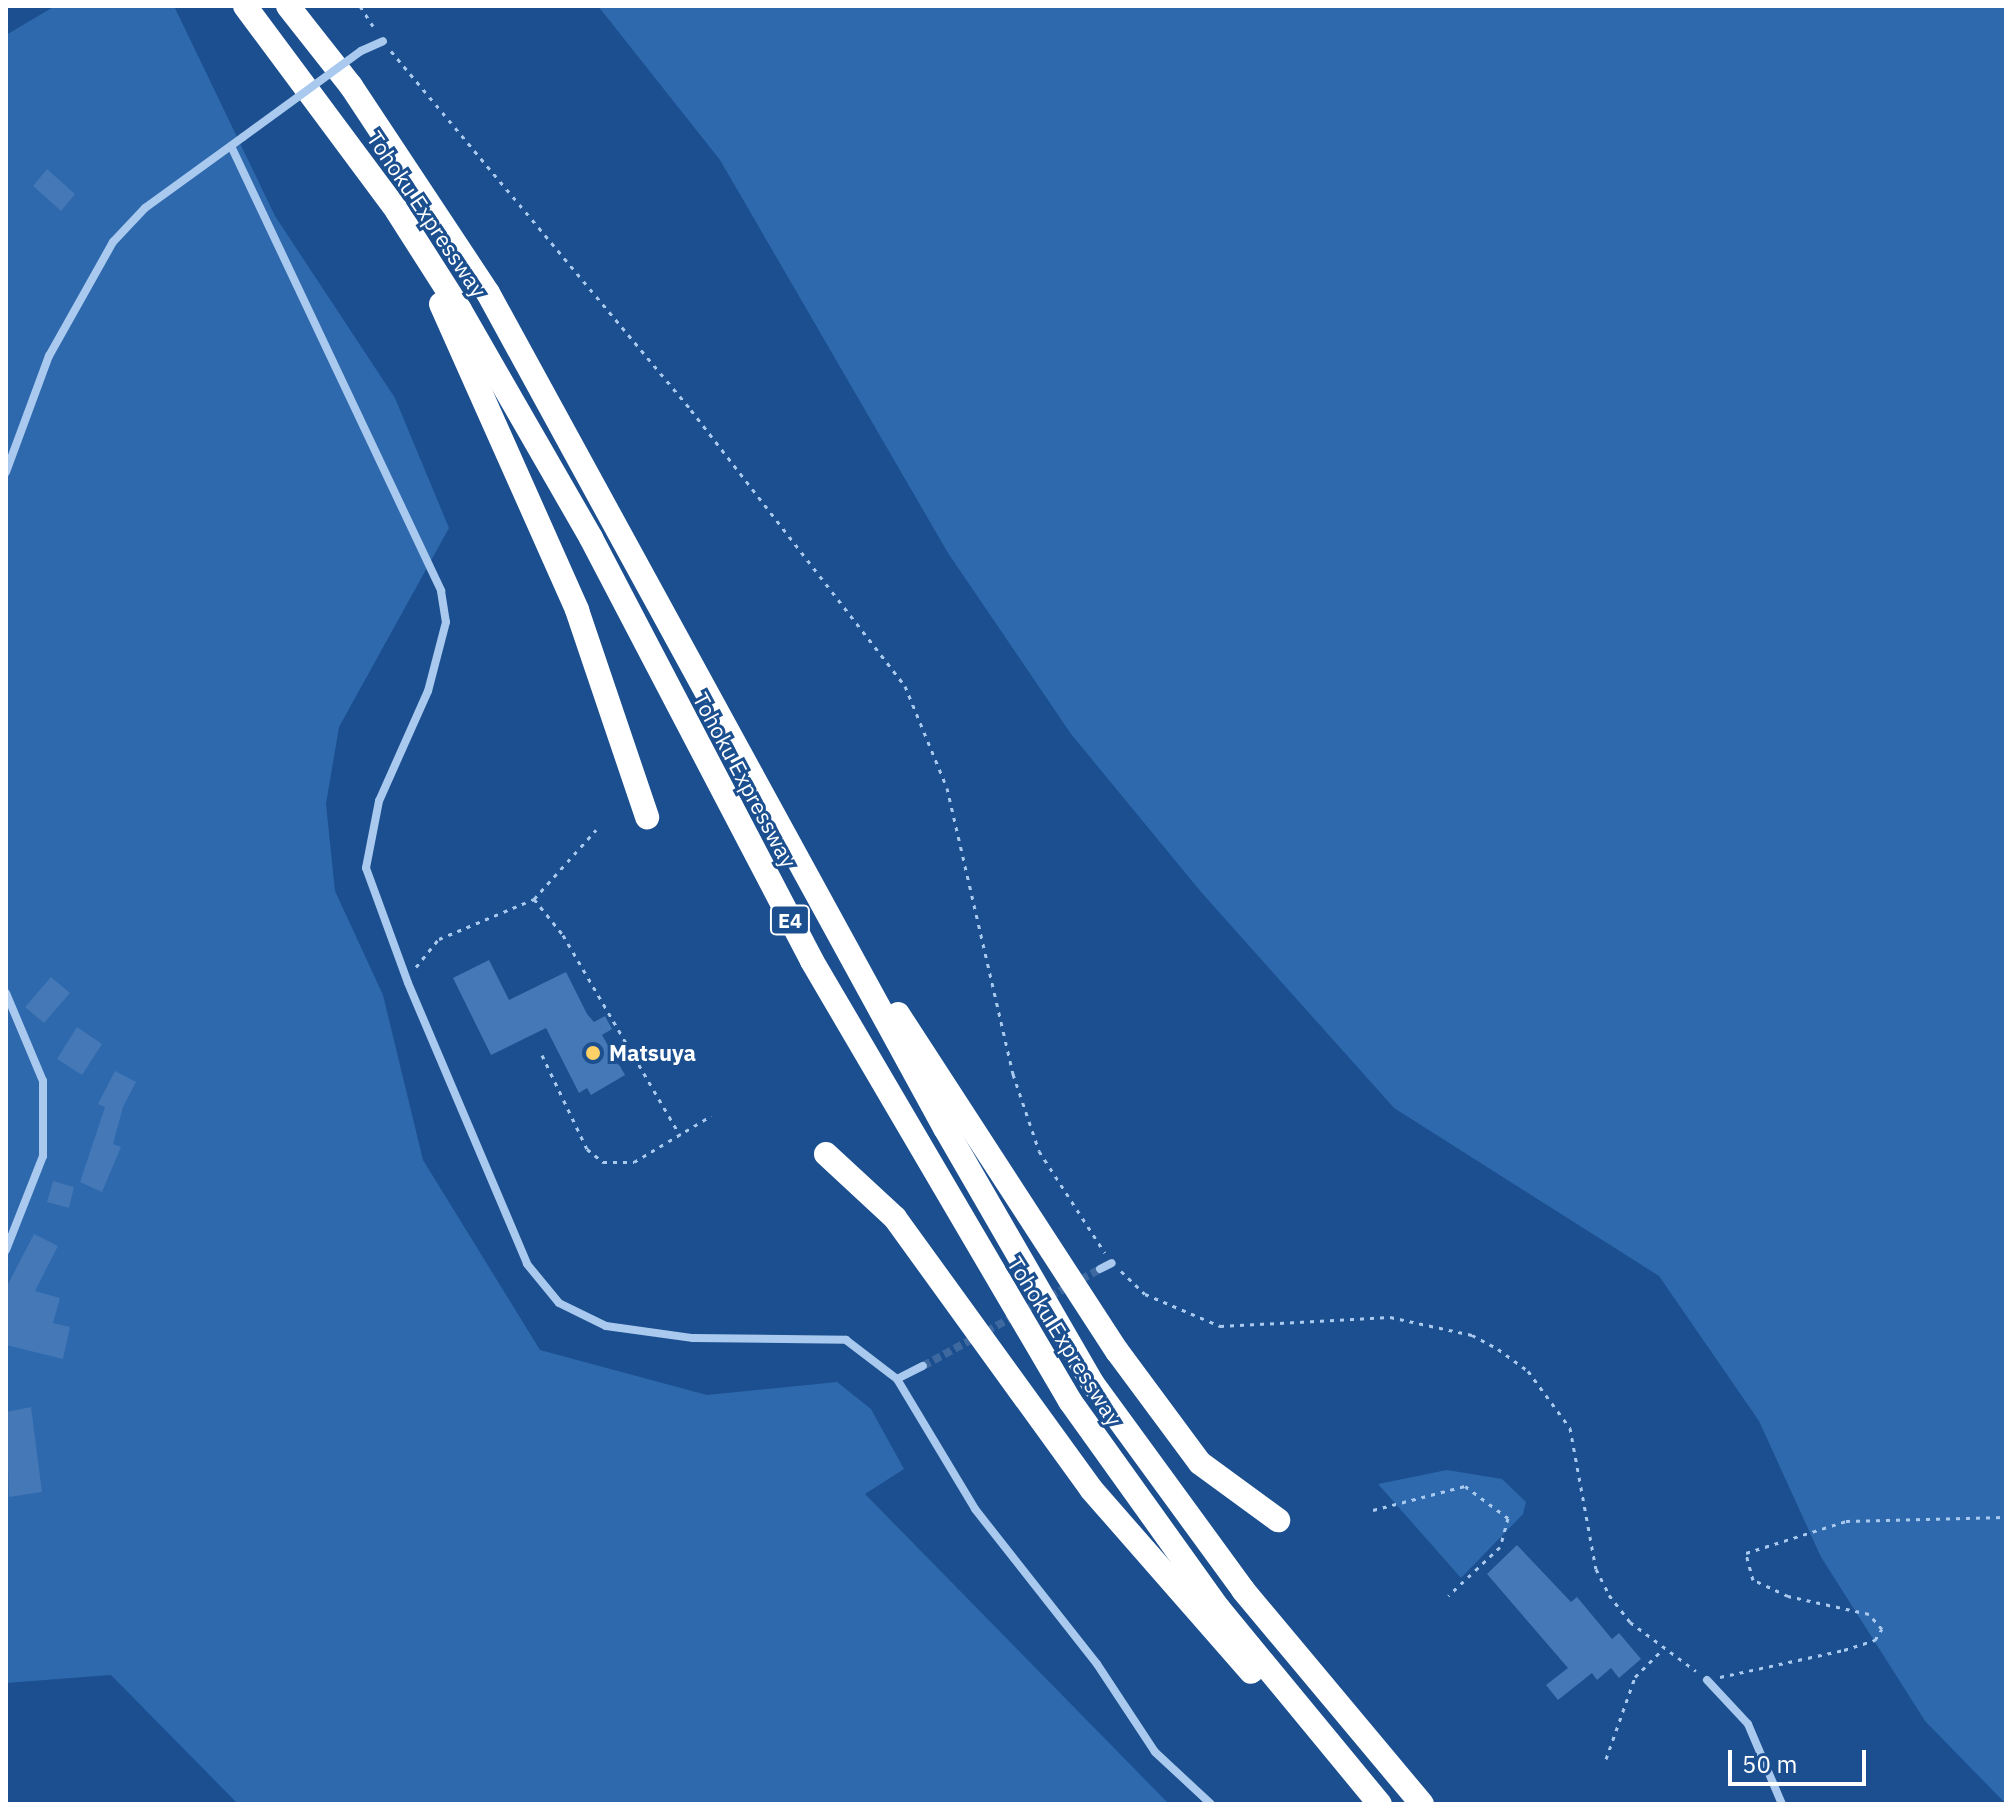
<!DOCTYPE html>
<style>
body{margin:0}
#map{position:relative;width:2012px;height:1810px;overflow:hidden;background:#1b4f8f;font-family:"IBM Plex Sans",sans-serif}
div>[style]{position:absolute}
.green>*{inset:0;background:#2e69ad}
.building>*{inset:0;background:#4478b7}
.street-tunnel>*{height:8px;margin-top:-4px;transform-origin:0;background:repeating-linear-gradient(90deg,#3d69a0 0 8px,transparent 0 12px)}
.path>*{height:3px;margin-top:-1.5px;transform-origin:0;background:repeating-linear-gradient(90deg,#a9c9ee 0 4px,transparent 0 10px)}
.street>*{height:8px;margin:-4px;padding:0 4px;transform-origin:4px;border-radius:4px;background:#a9c9ee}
.highway>*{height:24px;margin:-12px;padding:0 12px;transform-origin:12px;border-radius:12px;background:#fff}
.street-bridge>*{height:8px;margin:-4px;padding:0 4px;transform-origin:4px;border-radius:4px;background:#a9c9ee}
.dots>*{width:22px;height:22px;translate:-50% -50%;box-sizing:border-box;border:4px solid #1b4f8f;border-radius:50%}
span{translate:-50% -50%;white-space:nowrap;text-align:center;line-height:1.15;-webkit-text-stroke:6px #1b4f8f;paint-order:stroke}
.shield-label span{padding:2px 6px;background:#1b4f8f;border:2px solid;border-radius:6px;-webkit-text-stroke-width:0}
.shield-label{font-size:20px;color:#fff;font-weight:700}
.street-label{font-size:22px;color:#fff}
.poi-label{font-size:22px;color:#fff;font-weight:700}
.left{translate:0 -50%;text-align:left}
.frame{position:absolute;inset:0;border:8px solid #fff;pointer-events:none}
.scale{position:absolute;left:1728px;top:1750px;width:138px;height:36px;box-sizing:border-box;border:4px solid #fff;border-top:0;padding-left:10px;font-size:24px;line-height:28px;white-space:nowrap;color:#fff;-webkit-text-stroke:6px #1b4f8f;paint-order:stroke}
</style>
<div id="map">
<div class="green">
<div style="clip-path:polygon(55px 6px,174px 6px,275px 216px,395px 398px,449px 528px,339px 727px,326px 804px,335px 891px,383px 995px,423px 1160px,540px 1350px,707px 1395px,837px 1382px,871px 1409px,904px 1469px,865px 1494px,1169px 1804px,238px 1804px,111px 1675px,6px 1683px,6px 35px)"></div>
<div style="clip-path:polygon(598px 6px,2006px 6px,2006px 1804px,1925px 1721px,1821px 1557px,1759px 1421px,1659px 1276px,1394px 1108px,1201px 892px,1071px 734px,948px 553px,720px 160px)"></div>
<div style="clip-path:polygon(1447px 1470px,1502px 1479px,1526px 1502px,1523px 1514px,1461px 1578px,1378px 1484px)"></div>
</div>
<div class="building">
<div style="clip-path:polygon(47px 169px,75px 194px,61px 211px,33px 186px)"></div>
<div style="clip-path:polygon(489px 960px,509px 1000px,566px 972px,587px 1014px,594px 1022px,605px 1016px,612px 1029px,602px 1035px,625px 1075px,591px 1095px,587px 1088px,579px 1093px,546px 1028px,491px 1055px,453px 978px)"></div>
<div style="clip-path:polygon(51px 977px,70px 993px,44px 1023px,25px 1007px)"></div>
<div style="clip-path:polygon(77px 1027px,102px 1044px,82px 1075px,57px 1059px)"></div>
<div style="clip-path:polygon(115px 1071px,136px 1082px,123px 1107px,113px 1144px,121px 1147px,102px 1192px,80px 1182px,105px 1107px,98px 1104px)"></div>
<div style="clip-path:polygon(53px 1181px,74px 1187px,69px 1208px,47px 1202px)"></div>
<div style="clip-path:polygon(34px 1234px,58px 1246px,35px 1291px,60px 1298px,53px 1323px,70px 1327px,63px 1359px,6px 1345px,6px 1288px)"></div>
<div style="clip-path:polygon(31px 1407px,42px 1492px,9px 1497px,6px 1412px)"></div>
<div style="clip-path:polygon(1517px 1545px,1571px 1602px,1577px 1597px,1612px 1639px,1619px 1633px,1641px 1659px,1619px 1678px,1611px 1668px,1597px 1680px,1592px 1673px,1558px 1700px,1546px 1685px,1568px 1668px,1487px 1574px)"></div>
</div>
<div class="street-tunnel">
<div style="left:923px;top:1366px;width:202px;rotate:-28.7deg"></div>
</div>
<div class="path">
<div style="left:360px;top:6px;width:27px;rotate:57deg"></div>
<div style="left:391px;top:51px;width:468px;rotate:50.1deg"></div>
<div style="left:691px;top:410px;width:349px;rotate:52.2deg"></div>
<div style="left:905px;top:686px;width:110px;rotate:67.6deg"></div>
<div style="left:947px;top:788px;width:294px;rotate:77deg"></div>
<div style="left:1013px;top:1074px;width:81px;rotate:71.3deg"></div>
<div style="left:1039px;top:1151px;width:121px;rotate:57.1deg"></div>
<div style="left:534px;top:899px;width:46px;rotate:51.1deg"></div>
<div style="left:563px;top:935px;width:232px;rotate:59.7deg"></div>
<div style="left:416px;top:967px;width:36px;rotate:-51deg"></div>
<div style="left:439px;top:939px;width:103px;rotate:-22.8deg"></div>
<div style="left:534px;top:899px;width:93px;rotate:-48.1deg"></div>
<div style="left:542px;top:1055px;width:104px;rotate:64.4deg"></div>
<div style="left:587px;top:1149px;width:21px;rotate:39deg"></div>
<div style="left:603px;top:1162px;width:31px"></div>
<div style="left:634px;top:1162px;width:90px;rotate:-30.9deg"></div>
<div style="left:1121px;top:1271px;width:33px;rotate:44deg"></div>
<div style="left:1145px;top:1294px;width:82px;rotate:23.1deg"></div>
<div style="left:1220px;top:1326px;width:170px;rotate:-3deg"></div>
<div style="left:1390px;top:1317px;width:84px;rotate:12.4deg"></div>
<div style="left:1472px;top:1335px;width:30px;rotate:28deg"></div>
<div style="left:1498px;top:1349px;width:37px;rotate:36deg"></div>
<div style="left:1528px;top:1371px;width:71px;rotate:53.6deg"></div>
<div style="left:1570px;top:1428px;width:143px;rotate:79.6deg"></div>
<div style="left:1596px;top:1569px;width:29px;rotate:63deg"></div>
<div style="left:1609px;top:1595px;width:34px;rotate:52deg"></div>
<div style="left:1630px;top:1622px;width:82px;rotate:36.6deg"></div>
<div style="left:1373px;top:1510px;width:95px;rotate:-14.6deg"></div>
<div style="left:1465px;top:1486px;width:54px;rotate:36.7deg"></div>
<div style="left:1508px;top:1518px;width:30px;rotate:105deg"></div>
<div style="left:1500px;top:1547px;width:71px;rotate:136.7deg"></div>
<div style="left:1720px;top:1677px;width:127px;rotate:-12.3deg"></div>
<div style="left:1844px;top:1650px;width:33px;rotate:-18deg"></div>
<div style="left:1875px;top:1640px;width:13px;rotate:-58deg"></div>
<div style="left:1882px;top:1629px;width:20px;rotate:-131deg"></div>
<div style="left:1869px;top:1614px;width:83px;rotate:-167.5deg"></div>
<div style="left:1788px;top:1596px;width:38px;rotate:-155deg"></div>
<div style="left:1753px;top:1580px;width:28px;rotate:-105deg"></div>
<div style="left:1746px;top:1553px;width:105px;rotate:-17.7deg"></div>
<div style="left:1846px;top:1521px;width:160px;rotate:-1.4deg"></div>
<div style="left:1606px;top:1759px;width:87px;rotate:-70.5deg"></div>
<div style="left:1635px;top:1677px;width:41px;rotate:-45deg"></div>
</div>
<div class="street">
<div style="left:361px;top:51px;width:24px;rotate:-24deg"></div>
<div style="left:231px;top:146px;width:492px;rotate:64.7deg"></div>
<div style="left:441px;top:591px;width:31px;rotate:81deg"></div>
<div style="left:446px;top:622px;width:71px;rotate:104.6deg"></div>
<div style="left:428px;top:691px;width:120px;rotate:114deg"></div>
<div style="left:379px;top:801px;width:68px;rotate:101deg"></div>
<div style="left:366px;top:868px;width:122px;rotate:69.9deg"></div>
<div style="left:408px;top:983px;width:305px;rotate:67deg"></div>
<div style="left:527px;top:1264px;width:50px;rotate:50.6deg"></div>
<div style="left:559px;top:1303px;width:52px;rotate:26.1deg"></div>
<div style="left:606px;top:1326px;width:88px;rotate:7.9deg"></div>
<div style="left:693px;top:1338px;width:153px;rotate:0.7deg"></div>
<div style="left:846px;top:1340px;width:64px;rotate:37.4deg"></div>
<div style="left:897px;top:1379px;width:152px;rotate:59deg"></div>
<div style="left:975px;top:1509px;width:197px;rotate:51.8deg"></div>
<div style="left:1097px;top:1664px;width:105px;rotate:56.6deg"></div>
<div style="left:1155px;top:1752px;width:76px;rotate:42.9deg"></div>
<div style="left:6px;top:472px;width:124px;rotate:-69.7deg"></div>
<div style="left:49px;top:356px;width:131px;rotate:-60.7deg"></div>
<div style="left:113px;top:242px;width:47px;rotate:-46.7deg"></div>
<div style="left:145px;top:208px;width:121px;rotate:-35.9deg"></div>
<div style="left:6px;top:993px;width:95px;rotate:67.2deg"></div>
<div style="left:43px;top:1081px;width:75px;rotate:90deg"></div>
<div style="left:43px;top:1156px;width:101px;rotate:111.5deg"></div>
<div style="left:1100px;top:1269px;width:13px;rotate:-27deg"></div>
<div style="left:897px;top:1379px;width:29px;rotate:-27deg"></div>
<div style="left:1707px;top:1680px;width:60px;rotate:47deg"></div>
<div style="left:1748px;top:1724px;width:87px;rotate:67deg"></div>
</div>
<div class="highway">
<div style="left:245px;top:6px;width:255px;rotate:53.4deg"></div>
<div style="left:397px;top:211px;width:117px;rotate:57.5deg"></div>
<div style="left:460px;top:310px;width:263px;rotate:60.1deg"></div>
<div style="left:591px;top:538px;width:477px;rotate:62.4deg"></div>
<div style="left:812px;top:961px;width:510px;rotate:59.61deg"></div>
<div style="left:1070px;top:1401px;width:256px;rotate:54.4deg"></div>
<div style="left:1219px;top:1609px;width:253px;rotate:50.5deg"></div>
<div style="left:288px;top:6px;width:102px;rotate:51.8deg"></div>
<div style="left:351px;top:86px;width:248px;rotate:56.5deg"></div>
<div style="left:488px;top:293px;width:952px;rotate:61.31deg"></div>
<div style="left:945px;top:1128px;width:296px;rotate:60deg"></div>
<div style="left:1093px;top:1384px;width:255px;rotate:53.9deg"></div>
<div style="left:1243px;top:1590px;width:279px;rotate:50.1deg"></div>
<div style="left:441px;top:304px;width:335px;rotate:66deg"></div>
<div style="left:577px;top:610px;width:219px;rotate:71.3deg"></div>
<div style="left:898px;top:1014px;width:402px;rotate:57deg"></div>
<div style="left:1117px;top:1351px;width:139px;rotate:53.5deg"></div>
<div style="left:1200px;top:1463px;width:97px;rotate:36.2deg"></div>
<div style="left:826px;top:1154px;width:94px;rotate:42.8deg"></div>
<div style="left:895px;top:1218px;width:334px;rotate:54.1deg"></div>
<div style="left:1091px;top:1489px;width:243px;rotate:48.8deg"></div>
</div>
<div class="street-bridge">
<div style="left:243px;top:137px;width:146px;rotate:-36.1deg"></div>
</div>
<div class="dots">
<div style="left:593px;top:1053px;background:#ffd166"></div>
</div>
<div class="shield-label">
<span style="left:790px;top:920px">E4</span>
</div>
<div class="street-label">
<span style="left:427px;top:214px;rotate:56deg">Tohoku Expressway</span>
<span style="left:745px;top:780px;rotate:62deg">Tohoku Expressway</span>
<span style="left:1065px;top:1341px;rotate:58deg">Tohoku Expressway</span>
</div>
<div class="poi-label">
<span class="left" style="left:609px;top:1053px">Matsuya</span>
</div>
<div class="frame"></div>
<div class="scale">50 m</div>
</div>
